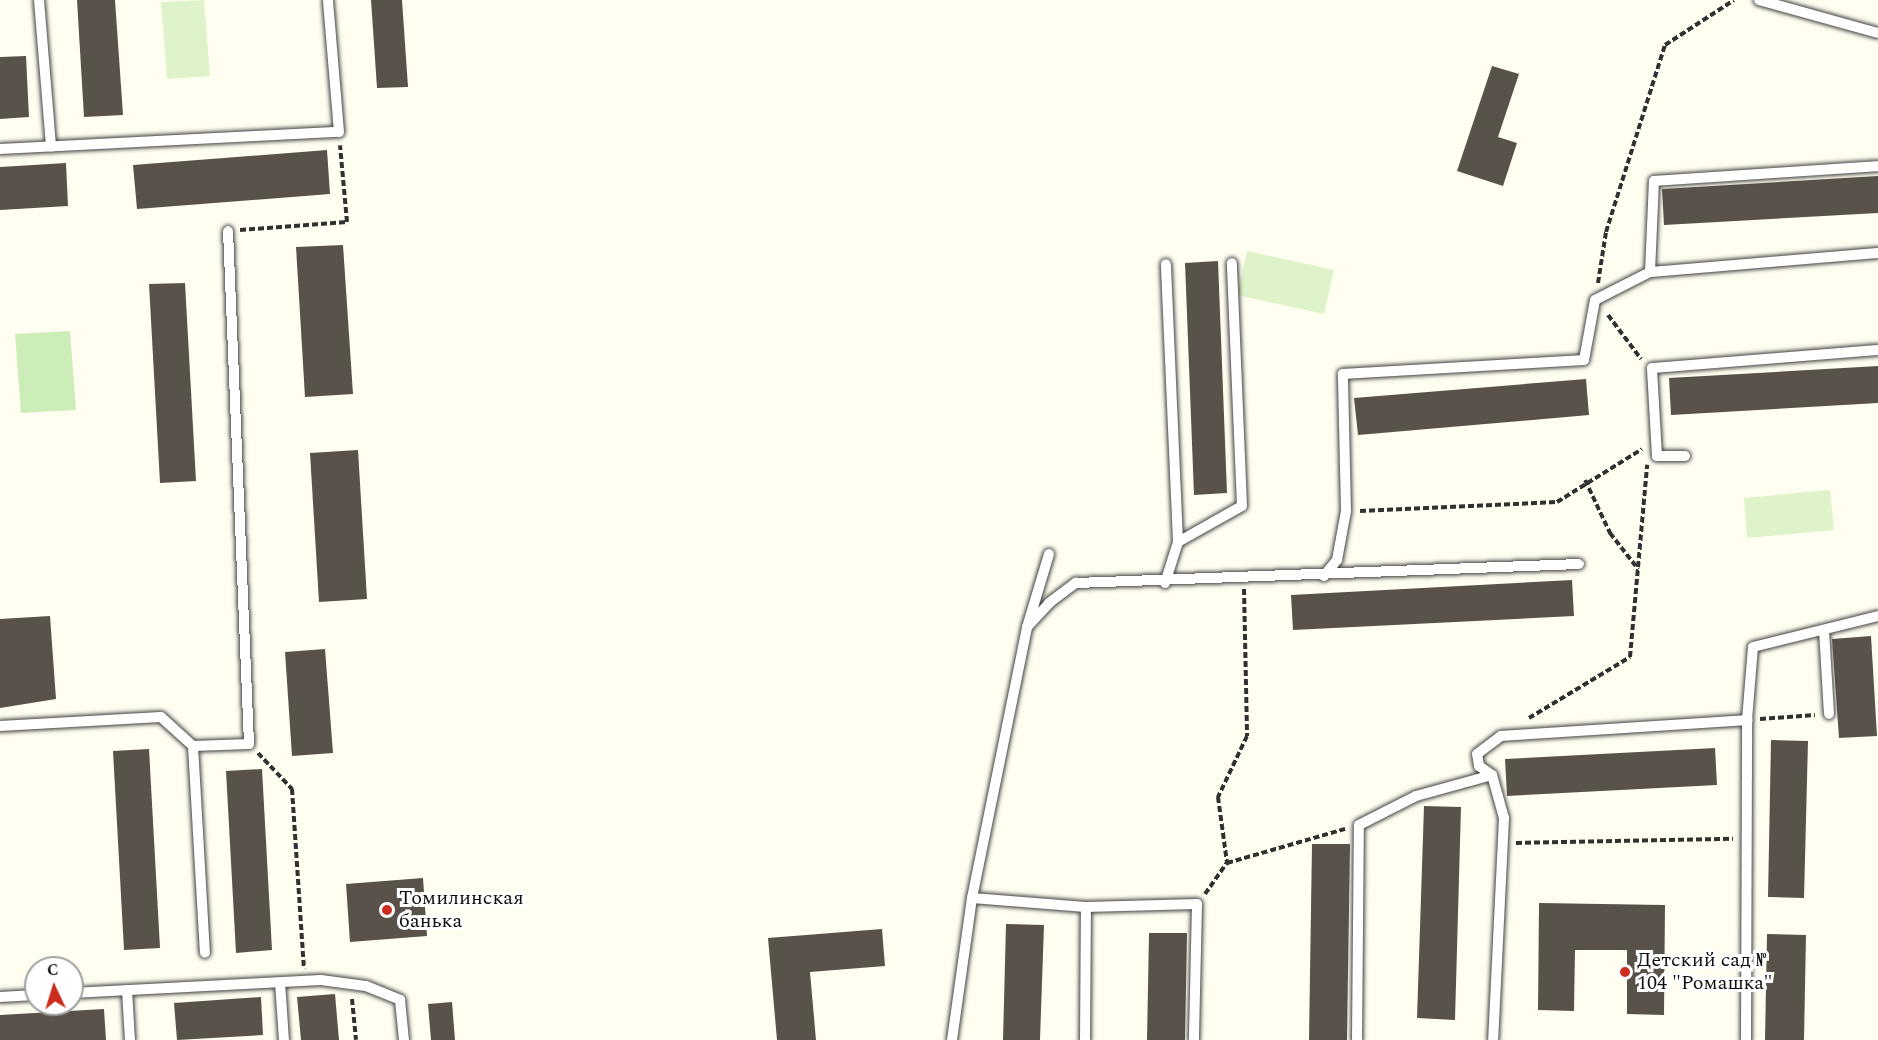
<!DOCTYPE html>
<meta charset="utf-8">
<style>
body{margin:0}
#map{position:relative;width:1878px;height:1040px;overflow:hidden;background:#fffef1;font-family:Spectral,serif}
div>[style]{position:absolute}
.green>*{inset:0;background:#ccedb7}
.pitch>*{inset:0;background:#dff3ca}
.building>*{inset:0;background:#59524b}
.path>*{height:4px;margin-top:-2px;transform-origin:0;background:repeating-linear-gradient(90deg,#313131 0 6px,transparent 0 9px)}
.roads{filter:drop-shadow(0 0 2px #424242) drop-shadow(0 0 2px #424242)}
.lane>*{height:10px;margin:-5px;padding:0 5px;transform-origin:5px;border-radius:5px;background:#fff}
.dots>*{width:16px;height:16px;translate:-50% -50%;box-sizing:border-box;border:3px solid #fff;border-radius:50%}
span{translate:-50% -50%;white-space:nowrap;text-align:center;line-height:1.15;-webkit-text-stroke:6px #fff;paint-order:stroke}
.poi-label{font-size:20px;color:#0f0f0f}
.left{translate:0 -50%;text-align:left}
.north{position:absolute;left:24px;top:956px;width:60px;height:60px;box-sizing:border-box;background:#fff;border:2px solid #9f9f9f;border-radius:50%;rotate:356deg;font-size:16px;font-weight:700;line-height:24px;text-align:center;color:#0f0f0f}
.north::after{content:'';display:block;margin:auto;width:21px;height:27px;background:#ca2d1c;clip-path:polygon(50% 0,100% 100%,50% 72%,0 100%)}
</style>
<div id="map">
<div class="green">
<div style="clip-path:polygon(70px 331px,76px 410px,21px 413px,15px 334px)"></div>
</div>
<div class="pitch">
<div style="clip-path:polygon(204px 0,210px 76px,167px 79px,161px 2px)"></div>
<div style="clip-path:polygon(1247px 251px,1334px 270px,1324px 314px,1237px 295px)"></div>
<div style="clip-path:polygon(1830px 490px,1834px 530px,1747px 538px,1744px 498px)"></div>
</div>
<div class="building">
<div style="clip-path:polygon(77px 0,115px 0,123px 115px,84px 117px)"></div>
<div style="clip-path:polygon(371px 0,402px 0,408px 87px,377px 88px)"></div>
<div style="clip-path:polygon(26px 56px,29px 117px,0 119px,0 57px)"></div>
<div style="clip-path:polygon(1492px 66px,1519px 74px,1498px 137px,1517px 143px,1503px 186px,1457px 171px)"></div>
<div style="clip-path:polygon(327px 150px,330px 194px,137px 209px,133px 165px)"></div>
<div style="clip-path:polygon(66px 163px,68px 206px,0 210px,0 167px)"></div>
<div style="clip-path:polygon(1878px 176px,1878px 213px,1664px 225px,1662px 189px)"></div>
<div style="clip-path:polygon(343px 245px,353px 394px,305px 397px,296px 247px)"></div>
<div style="clip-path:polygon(1218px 261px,1227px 493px,1194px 495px,1185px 263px)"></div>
<div style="clip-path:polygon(185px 283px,196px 481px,160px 483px,149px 284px)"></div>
<div style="clip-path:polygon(1878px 366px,1878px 403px,1671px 415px,1669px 378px)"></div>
<div style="clip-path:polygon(1586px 379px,1589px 415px,1358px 435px,1354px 398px)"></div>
<div style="clip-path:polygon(358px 450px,367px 599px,319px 602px,310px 453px)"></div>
<div style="clip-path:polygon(1572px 580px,1574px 616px,1293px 630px,1291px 595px)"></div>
<div style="clip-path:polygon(50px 616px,56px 699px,0 708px,0 619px)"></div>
<div style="clip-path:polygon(1871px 636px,1877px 736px,1839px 738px,1832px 639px)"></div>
<div style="clip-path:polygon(325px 649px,333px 753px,292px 756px,285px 652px)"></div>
<div style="clip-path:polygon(1771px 740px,1808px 741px,1804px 898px,1768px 897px)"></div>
<div style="clip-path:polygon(1715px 748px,1717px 785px,1507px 796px,1505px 759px)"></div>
<div style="clip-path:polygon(149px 749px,160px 948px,124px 950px,113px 751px)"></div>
<div style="clip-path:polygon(262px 769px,272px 950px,236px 953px,226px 771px)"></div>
<div style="clip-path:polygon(1424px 806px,1461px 807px,1455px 1020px,1417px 1018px)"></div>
<div style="clip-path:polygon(1312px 844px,1350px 844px,1347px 1040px,1309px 1040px)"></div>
<div style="clip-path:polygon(423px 878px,427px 936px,350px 942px,346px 884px)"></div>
<div style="clip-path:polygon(1539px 903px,1665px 905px,1664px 1015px,1627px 1014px,1627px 950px,1575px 950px,1574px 1011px,1538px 1010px)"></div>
<div style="clip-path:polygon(1006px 924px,1044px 925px,1040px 1040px,1003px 1040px)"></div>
<div style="clip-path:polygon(882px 929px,885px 966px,810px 972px,816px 1040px,777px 1040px,768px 938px)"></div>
<div style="clip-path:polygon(1149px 933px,1187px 933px,1185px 1040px,1147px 1040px)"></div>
<div style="clip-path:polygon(1767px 934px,1806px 935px,1804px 1040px,1765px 1040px)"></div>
<div style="clip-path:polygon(335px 994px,339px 1040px,301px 1040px,297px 997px)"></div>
<div style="clip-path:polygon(261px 997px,263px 1035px,177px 1040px,174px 1003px)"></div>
<div style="clip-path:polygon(452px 1002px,455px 1040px,431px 1040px,428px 1004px)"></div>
<div style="clip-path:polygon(104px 1009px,106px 1040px,0 1040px,0 1015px)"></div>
</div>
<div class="path">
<div style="left:240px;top:230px;width:107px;rotate:-4.3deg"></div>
<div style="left:347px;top:222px;width:77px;rotate:-95.2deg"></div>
<div style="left:1598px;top:283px;width:52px;rotate:-81.1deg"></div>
<div style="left:1606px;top:232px;width:196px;rotate:-72.5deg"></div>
<div style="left:1665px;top:45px;width:82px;rotate:-33.1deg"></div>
<div style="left:1608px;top:315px;width:55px;rotate:53.1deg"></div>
<div style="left:1585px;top:480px;width:59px;rotate:64.7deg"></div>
<div style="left:1610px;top:533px;width:46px;rotate:52.1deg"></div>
<div style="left:1360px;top:511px;width:197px;rotate:-2.6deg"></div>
<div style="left:1557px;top:502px;width:100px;rotate:-31.9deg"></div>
<div style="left:1244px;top:589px;width:147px;rotate:88.8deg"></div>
<div style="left:1247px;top:736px;width:68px;rotate:115.4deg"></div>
<div style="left:1218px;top:797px;width:67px;rotate:82.2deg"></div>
<div style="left:1227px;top:863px;width:123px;rotate:-16.1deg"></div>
<div style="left:1529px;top:718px;width:118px;rotate:-31.1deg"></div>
<div style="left:1630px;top:657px;width:193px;rotate:-84.9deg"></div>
<div style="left:1760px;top:719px;width:55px;rotate:-4.2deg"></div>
<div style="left:258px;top:753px;width:50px;rotate:46.6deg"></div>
<div style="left:292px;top:789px;width:180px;rotate:86.2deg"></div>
<div style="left:1516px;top:843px;width:217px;rotate:-1.1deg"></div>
<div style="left:1205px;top:894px;width:38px;rotate:-55deg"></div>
<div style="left:352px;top:999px;width:41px;rotate:84.4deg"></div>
</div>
<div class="roads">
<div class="lane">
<div style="left:39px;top:0;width:147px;rotate:85.3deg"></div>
<div style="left:1759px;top:0;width:123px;rotate:15.5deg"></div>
<div style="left:0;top:149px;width:339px;rotate:-2.9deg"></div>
<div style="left:339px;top:132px;width:132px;rotate:-94.8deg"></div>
<div style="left:1650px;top:272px;width:229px;rotate:-4.8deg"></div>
<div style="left:1685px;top:456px;width:28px;rotate:180deg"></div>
<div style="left:1657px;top:456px;width:88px;rotate:-93.3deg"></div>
<div style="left:1652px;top:368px;width:227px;rotate:-4.6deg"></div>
<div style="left:1178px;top:542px;width:73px;rotate:-29.4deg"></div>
<div style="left:1242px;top:506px;width:243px;rotate:-92.4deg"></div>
<div style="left:1324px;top:576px;width:21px;rotate:-51deg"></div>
<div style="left:1337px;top:560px;width:50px;rotate:-79.6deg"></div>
<div style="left:1346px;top:511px;width:137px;rotate:-91.3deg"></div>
<div style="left:1343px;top:374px;width:241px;rotate:-3.3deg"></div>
<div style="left:1584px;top:360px;width:61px;rotate:-79.6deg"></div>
<div style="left:1595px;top:300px;width:62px;rotate:-27deg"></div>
<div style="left:1650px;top:272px;width:91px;rotate:-87.5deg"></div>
<div style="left:1654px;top:181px;width:225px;rotate:-3.8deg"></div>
<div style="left:1165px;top:583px;width:43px;rotate:-72.4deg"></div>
<div style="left:1178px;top:542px;width:278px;rotate:-92.5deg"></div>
<div style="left:1028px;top:624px;width:73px;rotate:-73.3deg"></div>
<div style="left:1824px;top:630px;width:84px;rotate:86.6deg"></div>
<div style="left:0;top:726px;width:161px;rotate:-3.2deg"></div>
<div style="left:161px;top:717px;width:43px;rotate:42.2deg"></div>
<div style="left:193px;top:746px;width:56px;rotate:-2deg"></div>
<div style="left:249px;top:744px;width:513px;rotate:-92.34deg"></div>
<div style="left:193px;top:746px;width:207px;rotate:86.7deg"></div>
<div style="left:1492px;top:775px;width:16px;rotate:-145deg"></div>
<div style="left:1479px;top:766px;width:12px;rotate:-99deg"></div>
<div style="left:1477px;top:754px;width:30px;rotate:-37deg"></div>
<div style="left:1501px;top:736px;width:247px;rotate:-3.7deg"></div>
<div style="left:1747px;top:720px;width:73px;rotate:-85.3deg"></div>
<div style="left:1753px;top:647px;width:129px;rotate:-13.9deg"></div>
<div style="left:972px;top:898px;width:114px;rotate:4.5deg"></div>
<div style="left:1086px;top:907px;width:111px;rotate:-1.5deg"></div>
<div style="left:1197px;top:904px;width:136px;rotate:91.3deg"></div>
<div style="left:280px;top:982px;width:58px;rotate:86.1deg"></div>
<div style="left:127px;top:990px;width:50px;rotate:86.6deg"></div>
<div style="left:72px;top:993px;width:249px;rotate:-3deg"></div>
<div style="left:321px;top:980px;width:45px;rotate:7.6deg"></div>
<div style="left:366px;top:986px;width:37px;rotate:22deg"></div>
<div style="left:400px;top:1000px;width:40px;rotate:84.3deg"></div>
<div style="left:0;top:997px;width:36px;rotate:-3deg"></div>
<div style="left:952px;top:1040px;width:143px;rotate:-82deg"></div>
<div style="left:972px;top:898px;width:277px;rotate:-78.5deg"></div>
<div style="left:1027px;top:627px;width:33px;rotate:-47deg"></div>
<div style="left:1049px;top:603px;width:34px;rotate:-37deg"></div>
<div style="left:1076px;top:583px;width:503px;rotate:-2.16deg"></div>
<div style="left:1085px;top:1040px;width:133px;rotate:-89.6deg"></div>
<div style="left:1357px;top:1040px;width:215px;rotate:-89.5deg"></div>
<div style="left:1359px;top:825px;width:64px;rotate:-27deg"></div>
<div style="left:1416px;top:796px;width:79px;rotate:-15.4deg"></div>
<div style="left:1492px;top:775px;width:45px;rotate:74.4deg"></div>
<div style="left:1504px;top:818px;width:222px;rotate:92.8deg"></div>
<div style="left:1746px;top:1040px;width:320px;rotate:-89.8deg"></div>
</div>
</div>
<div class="dots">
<div style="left:387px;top:910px;background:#ca2d1c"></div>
<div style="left:1625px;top:972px;background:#ca2d1c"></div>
</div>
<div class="poi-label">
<span class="left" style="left:399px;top:910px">Томилинская<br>банька</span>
<span class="left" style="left:1637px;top:972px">Детский сад №<br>104 "Ромашка"</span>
</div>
<div class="north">С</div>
</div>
